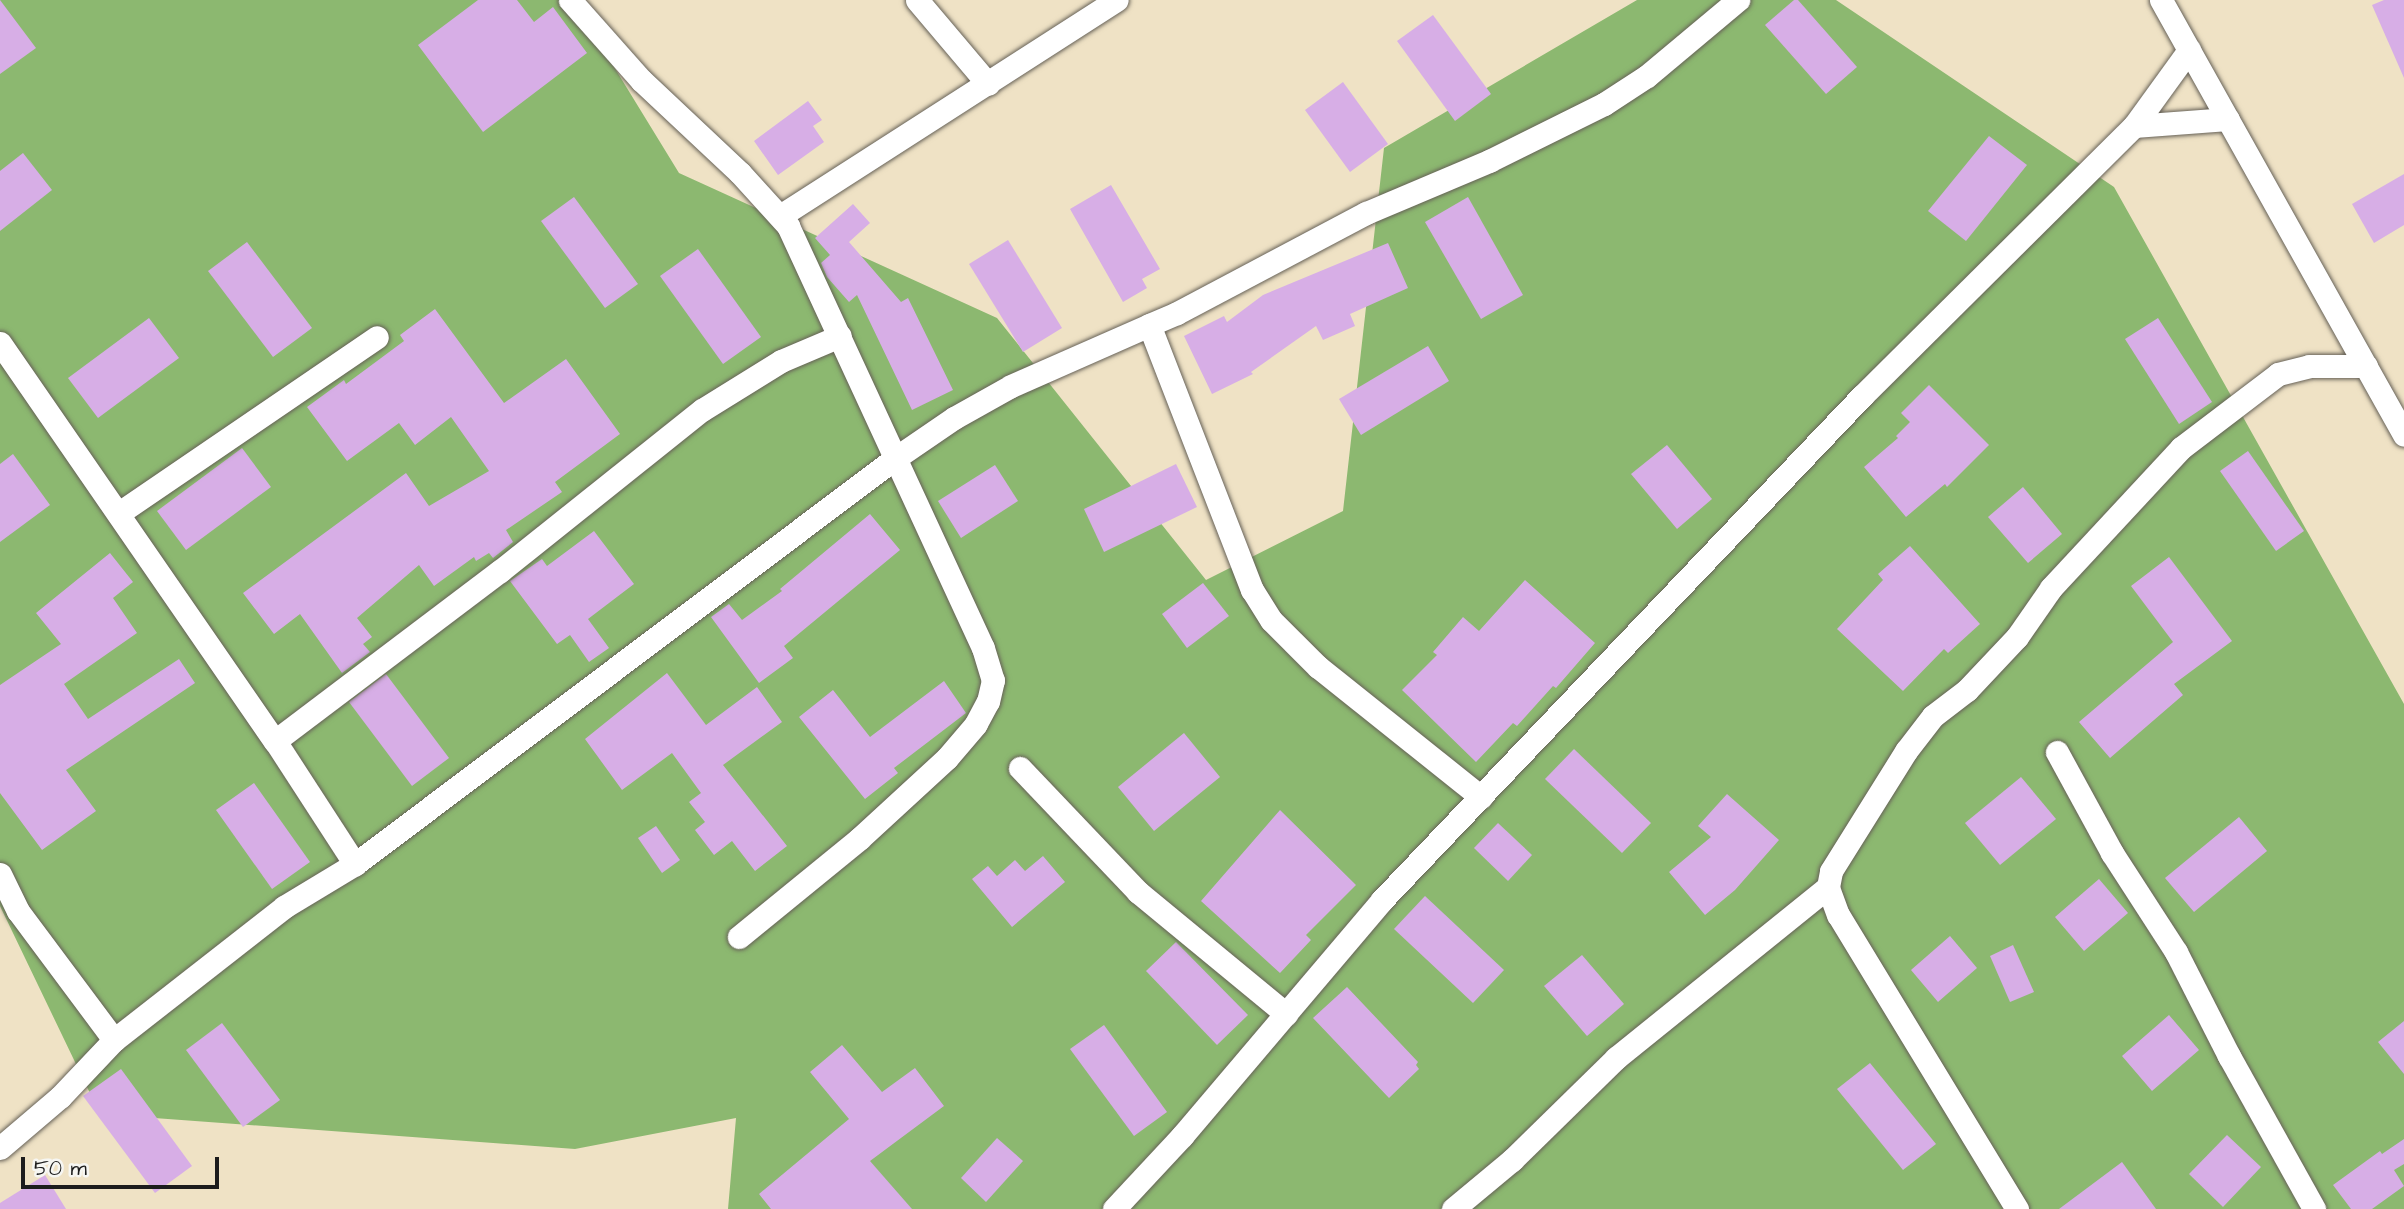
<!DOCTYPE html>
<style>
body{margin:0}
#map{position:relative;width:2404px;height:1209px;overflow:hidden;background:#efe2c5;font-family:"Architects Daughter",sans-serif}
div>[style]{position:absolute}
.forest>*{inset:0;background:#8cb870}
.building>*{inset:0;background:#d7aee6}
.roads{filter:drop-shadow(0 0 2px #666157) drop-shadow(0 0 2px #666157)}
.street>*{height:23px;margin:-11.5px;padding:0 11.5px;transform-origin:11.5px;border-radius:11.5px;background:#fff}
span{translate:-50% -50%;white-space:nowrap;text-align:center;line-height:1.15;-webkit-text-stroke:5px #f6f6f2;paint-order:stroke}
.scale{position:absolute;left:21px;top:1157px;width:198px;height:32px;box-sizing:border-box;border:4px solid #1c1c1c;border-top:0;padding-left:9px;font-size:21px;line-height:24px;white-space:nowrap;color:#1c1c1c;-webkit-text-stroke:5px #f6f6f2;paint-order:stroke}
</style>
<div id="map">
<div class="forest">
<div style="clip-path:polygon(0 0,573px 0,679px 173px,997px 318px,1206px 580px,1343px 511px,1384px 148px,1637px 0,1836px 0,2114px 187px,2404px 704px,2404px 1209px,728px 1209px,736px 1118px,575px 1149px,100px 1114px,0 906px)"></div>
</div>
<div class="building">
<div style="clip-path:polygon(0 0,36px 48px,0 74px)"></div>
<div style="clip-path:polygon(478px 0,517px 0,534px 22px,553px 7px,587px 53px,483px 132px,418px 45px)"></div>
<div style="clip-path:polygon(1794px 0,1798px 0,1857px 67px,1826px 94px,1765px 25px)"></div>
<div style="clip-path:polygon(2384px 0,2404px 0,2404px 78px,2372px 5px)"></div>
<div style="clip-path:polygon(1433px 15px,1491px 94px,1455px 121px,1397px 41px)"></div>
<div style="clip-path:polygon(1343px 82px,1388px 144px,1350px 172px,1305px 110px)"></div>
<div style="clip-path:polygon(808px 101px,822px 120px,813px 126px,824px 142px,778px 175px,754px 141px)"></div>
<div style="clip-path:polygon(1989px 136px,2027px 165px,1966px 241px,1928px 211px)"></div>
<div style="clip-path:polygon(23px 153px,52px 190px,0 231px,0 171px)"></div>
<div style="clip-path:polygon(2404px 174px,2404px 225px,2374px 243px,2352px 204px)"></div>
<div style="clip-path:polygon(1111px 185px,1160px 269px,1142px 279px,1147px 288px,1123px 302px,1070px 209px)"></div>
<div style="clip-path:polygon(574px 197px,638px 284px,605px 308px,541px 221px)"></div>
<div style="clip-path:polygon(1468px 197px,1523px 295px,1481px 319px,1425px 222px)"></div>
<div style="clip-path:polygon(853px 204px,870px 223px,849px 242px,901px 302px,908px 298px,953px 390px,912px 410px,857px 295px,849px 302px,827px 277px,821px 263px,830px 255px,815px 238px)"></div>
<div style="clip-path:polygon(1008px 240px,1062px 328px,1023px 352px,969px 264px)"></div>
<div style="clip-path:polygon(247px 242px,312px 328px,273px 357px,208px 271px)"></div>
<div style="clip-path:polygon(1388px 243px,1408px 288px,1350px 314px,1355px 326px,1323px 340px,1316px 326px,1251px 372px,1253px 374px,1212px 394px,1184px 336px,1224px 316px,1227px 322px,1263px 295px)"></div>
<div style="clip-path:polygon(698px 249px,761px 337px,723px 364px,660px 276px)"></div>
<div style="clip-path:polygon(435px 309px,504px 403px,566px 359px,620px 434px,555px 482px,562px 492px,506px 530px,513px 542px,493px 558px,489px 553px,476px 561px,474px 557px,434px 586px,419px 565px,357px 618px,372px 637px,363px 644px,370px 652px,342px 673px,300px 614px,274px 634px,243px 593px,406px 473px,429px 506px,489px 471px,451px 417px,415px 445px,399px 423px,347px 461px,307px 407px,344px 380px,346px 384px,404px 341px,400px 335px)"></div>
<div style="clip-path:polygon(149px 318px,179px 358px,98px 418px,68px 378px)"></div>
<div style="clip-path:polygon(2158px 318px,2212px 402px,2179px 424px,2125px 339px)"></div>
<div style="clip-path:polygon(1428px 346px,1449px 381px,1361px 435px,1339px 399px)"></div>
<div style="clip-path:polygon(1929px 385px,1989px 445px,1947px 487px,1945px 484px,1906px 517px,1864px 467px,1898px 438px,1896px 436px,1910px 422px,1901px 413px)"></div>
<div style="clip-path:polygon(1667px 445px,1712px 499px,1677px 529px,1631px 474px)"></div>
<div style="clip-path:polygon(242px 448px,271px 487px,186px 550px,157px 511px)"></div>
<div style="clip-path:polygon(2248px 451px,2304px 531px,2276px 551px,2220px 471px)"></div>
<div style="clip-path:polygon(13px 454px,50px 505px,0 542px,0 464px)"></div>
<div style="clip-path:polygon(1176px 464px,1197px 507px,1104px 552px,1084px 509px)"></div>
<div style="clip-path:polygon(995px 465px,1018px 501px,961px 538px,938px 501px)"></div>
<div style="clip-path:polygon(2023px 487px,2062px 534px,2028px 563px,1988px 517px)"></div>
<div style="clip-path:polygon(870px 514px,900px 550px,784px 646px,793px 658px,759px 683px,711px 617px,729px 604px,742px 620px,782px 591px,780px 589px)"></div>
<div style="clip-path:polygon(594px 531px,634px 584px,588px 619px,609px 648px,589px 662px,570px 635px,557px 644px,510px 581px,542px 559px,547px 566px)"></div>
<div style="clip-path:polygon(1910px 546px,1980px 624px,1948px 653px,1944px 649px,1903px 691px,1837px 629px,1883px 580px,1878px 574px)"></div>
<div style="clip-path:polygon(110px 553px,133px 582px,113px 598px,137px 633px,64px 684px,88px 719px,179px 659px,195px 683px,66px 770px,96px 811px,42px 850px,0 793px,0 685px,61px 644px,36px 613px)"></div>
<div style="clip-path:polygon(2169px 557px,2232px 641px,2174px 684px,2183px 695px,2110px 758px,2079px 722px,2173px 642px,2131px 586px)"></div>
<div style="clip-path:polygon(1525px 580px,1595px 643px,1556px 688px,1553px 686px,1517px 726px,1513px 723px,1476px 762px,1402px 690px,1437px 655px,1433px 652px,1463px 617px,1479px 631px)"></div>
<div style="clip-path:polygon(1203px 583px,1229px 616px,1187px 648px,1162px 614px)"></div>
<div style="clip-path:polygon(667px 673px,706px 725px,757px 687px,782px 722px,723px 765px,787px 846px,755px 871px,732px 841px,714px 855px,695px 830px,705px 822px,689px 802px,701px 793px,672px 753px,622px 790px,585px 739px)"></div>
<div style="clip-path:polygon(386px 674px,449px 758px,412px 786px,349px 702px)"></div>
<div style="clip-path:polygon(944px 681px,966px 713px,894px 768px,898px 773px,865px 799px,799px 717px,833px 690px,870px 737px)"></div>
<div style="clip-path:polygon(1184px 733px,1220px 777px,1154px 831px,1118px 787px)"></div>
<div style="clip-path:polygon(1574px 749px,1651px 823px,1622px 853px,1545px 779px)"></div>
<div style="clip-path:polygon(2021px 777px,2056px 819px,2000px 865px,1965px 823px)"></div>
<div style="clip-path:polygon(254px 783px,310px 862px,272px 889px,216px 810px)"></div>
<div style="clip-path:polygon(1727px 794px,1779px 840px,1735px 890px,1705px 915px,1669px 872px,1711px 837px,1698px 826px)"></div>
<div style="clip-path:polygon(1280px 810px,1356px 885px,1306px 935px,1311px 940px,1280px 973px,1201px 901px)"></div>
<div style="clip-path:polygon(2239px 817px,2267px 851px,2194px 912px,2165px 878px)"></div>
<div style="clip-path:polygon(1498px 823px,1532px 855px,1508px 881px,1474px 848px)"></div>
<div style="clip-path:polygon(656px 826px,680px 860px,662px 873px,638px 838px)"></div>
<div style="clip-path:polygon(1043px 856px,1065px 882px,1012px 927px,972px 879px,988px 866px,997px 876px,1015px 860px,1025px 871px)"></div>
<div style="clip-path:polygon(2099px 879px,2128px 913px,2084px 951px,2055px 917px)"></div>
<div style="clip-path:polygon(1425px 896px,1504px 970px,1473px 1003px,1394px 929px)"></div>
<div style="clip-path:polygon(1950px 936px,1977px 968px,1938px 1002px,1911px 970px)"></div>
<div style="clip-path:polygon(1176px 942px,1248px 1015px,1217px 1045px,1146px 971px)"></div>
<div style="clip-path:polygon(2013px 945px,2034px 992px,2010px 1002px,1990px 956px)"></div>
<div style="clip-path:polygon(1582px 955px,1624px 1004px,1587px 1036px,1544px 986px)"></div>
<div style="clip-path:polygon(1347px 987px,1418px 1062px,1416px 1065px,1419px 1069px,1389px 1098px,1313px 1018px)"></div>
<div style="clip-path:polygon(2169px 1015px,2199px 1050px,2152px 1091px,2122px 1056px)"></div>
<div style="clip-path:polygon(2404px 1021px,2404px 1074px,2378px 1042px)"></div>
<div style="clip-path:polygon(222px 1023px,280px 1100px,243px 1127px,186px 1050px)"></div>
<div style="clip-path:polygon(1104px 1025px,1167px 1112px,1134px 1136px,1070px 1049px)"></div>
<div style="clip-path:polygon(842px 1045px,882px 1092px,915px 1068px,944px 1106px,870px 1161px,912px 1209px,771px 1209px,759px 1194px,849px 1119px,810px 1072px)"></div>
<div style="clip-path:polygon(1870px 1063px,1936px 1144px,1903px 1170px,1837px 1089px)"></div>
<div style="clip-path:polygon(121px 1069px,192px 1166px,155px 1193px,83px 1096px)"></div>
<div style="clip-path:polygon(2227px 1135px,2261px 1167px,2223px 1207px,2189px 1174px)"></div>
<div style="clip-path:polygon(997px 1138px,1023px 1161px,986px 1202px,961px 1178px)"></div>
<div style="clip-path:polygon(2404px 1139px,2404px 1164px,2394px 1170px,2404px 1186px,2372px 1209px,2351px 1209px,2333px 1185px,2380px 1151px,2382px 1154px)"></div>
<div style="clip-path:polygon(2122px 1162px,2156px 1209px,2059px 1209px)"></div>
<div style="clip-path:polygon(45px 1175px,66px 1209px,0 1209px,0 1203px)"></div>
</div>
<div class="roads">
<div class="street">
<div style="left:570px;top:0;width:107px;rotate:48.4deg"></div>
<div style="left:641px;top:80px;width:136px;rotate:43.2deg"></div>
<div style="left:740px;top:173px;width:72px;rotate:47.8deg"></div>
<div style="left:788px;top:226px;width:465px;rotate:65.2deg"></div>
<div style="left:983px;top:648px;width:34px;rotate:73deg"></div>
<div style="left:993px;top:680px;width:22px;rotate:103deg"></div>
<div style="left:988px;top:701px;width:26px;rotate:118deg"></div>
<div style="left:976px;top:724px;width:45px;rotate:130.5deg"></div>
<div style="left:947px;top:758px;width:120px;rotate:137.4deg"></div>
<div style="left:859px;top:839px;width:155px;rotate:140.8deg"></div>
<div style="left:917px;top:0;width:110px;rotate:49.8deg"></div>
<div style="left:2161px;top:0;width:498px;rotate:60.8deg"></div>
<div style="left:2134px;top:126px;width:94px;rotate:-4.3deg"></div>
<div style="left:780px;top:216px;width:400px;rotate:-32.7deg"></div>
<div style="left:0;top:343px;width:484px;rotate:55.4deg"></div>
<div style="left:275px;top:741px;width:147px;rotate:57deg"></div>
<div style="left:119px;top:513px;width:312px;rotate:-34.3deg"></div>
<div style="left:275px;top:741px;width:282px;rotate:-37.1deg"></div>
<div style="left:500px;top:571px;width:258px;rotate:-38.6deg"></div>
<div style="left:702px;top:410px;width:93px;rotate:-31.8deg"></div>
<div style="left:781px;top:361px;width:64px;rotate:-23deg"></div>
<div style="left:2057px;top:752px;width:115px;rotate:61.4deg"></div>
<div style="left:2112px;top:853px;width:118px;rotate:57.1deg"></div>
<div style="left:2176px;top:952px;width:117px;rotate:63deg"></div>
<div style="left:2229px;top:1056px;width:175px;rotate:60.9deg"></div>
<div style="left:1020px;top:768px;width:171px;rotate:46.4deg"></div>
<div style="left:1138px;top:892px;width:192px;rotate:39.5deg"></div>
<div style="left:1481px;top:797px;width:208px;rotate:-141.4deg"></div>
<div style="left:1318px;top:667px;width:66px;rotate:-135deg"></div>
<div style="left:1271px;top:620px;width:36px;rotate:-122deg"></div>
<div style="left:1252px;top:590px;width:284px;rotate:-111.2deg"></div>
<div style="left:1149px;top:325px;width:30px;rotate:-23deg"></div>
<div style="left:1177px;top:313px;width:214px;rotate:-27.9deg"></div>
<div style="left:1366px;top:213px;width:134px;rotate:-22.9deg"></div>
<div style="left:1489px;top:161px;width:128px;rotate:-26.4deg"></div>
<div style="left:1604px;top:104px;width:51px;rotate:-33.1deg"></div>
<div style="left:1647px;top:76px;width:119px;rotate:-39.9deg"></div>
<div style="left:0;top:874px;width:41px;rotate:64.1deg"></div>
<div style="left:18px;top:911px;width:161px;rotate:53.3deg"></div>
<div style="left:0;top:1148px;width:79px;rotate:-40.4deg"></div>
<div style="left:60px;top:1097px;width:79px;rotate:-46.5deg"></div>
<div style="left:114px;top:1040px;width:216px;rotate:-38deg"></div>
<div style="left:284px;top:907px;width:83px;rotate:-31.2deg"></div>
<div style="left:355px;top:864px;width:674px;rotate:-36.92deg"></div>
<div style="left:894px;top:459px;width:73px;rotate:-34.3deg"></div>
<div style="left:954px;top:418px;width:65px;rotate:-29.3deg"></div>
<div style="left:1011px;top:386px;width:151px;rotate:-23.8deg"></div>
<div style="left:1114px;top:1209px;width:100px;rotate:-47deg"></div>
<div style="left:1182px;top:1136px;width:309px;rotate:-49.7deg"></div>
<div style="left:1382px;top:900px;width:696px;rotate:-46.4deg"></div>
<div style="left:1862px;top:396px;width:383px;rotate:-44.8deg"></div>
<div style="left:2134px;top:126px;width:94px;rotate:-54.1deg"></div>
<div style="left:1453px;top:1209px;width:77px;rotate:-39.7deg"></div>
<div style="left:1512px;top:1160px;width:146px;rotate:-44.4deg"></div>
<div style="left:1616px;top:1058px;width:272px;rotate:-38.9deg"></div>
<div style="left:2017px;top:1209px;width:344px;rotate:-121.3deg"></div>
<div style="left:1838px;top:915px;width:30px;rotate:-110deg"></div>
<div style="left:1828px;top:887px;width:16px;rotate:-79deg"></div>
<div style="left:1831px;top:871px;width:142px;rotate:-58deg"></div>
<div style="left:1906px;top:751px;width:44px;rotate:-52.4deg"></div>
<div style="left:1933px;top:716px;width:43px;rotate:-37.4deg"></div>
<div style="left:1967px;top:690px;width:73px;rotate:-46.7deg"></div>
<div style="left:2017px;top:637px;width:60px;rotate:-55.2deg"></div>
<div style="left:2051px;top:588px;width:191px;rotate:-47.1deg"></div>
<div style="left:2181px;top:448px;width:122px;rotate:-37.3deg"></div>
<div style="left:2278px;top:374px;width:32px;rotate:-14deg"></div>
<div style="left:2309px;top:366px;width:57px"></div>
</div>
</div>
<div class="scale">50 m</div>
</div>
